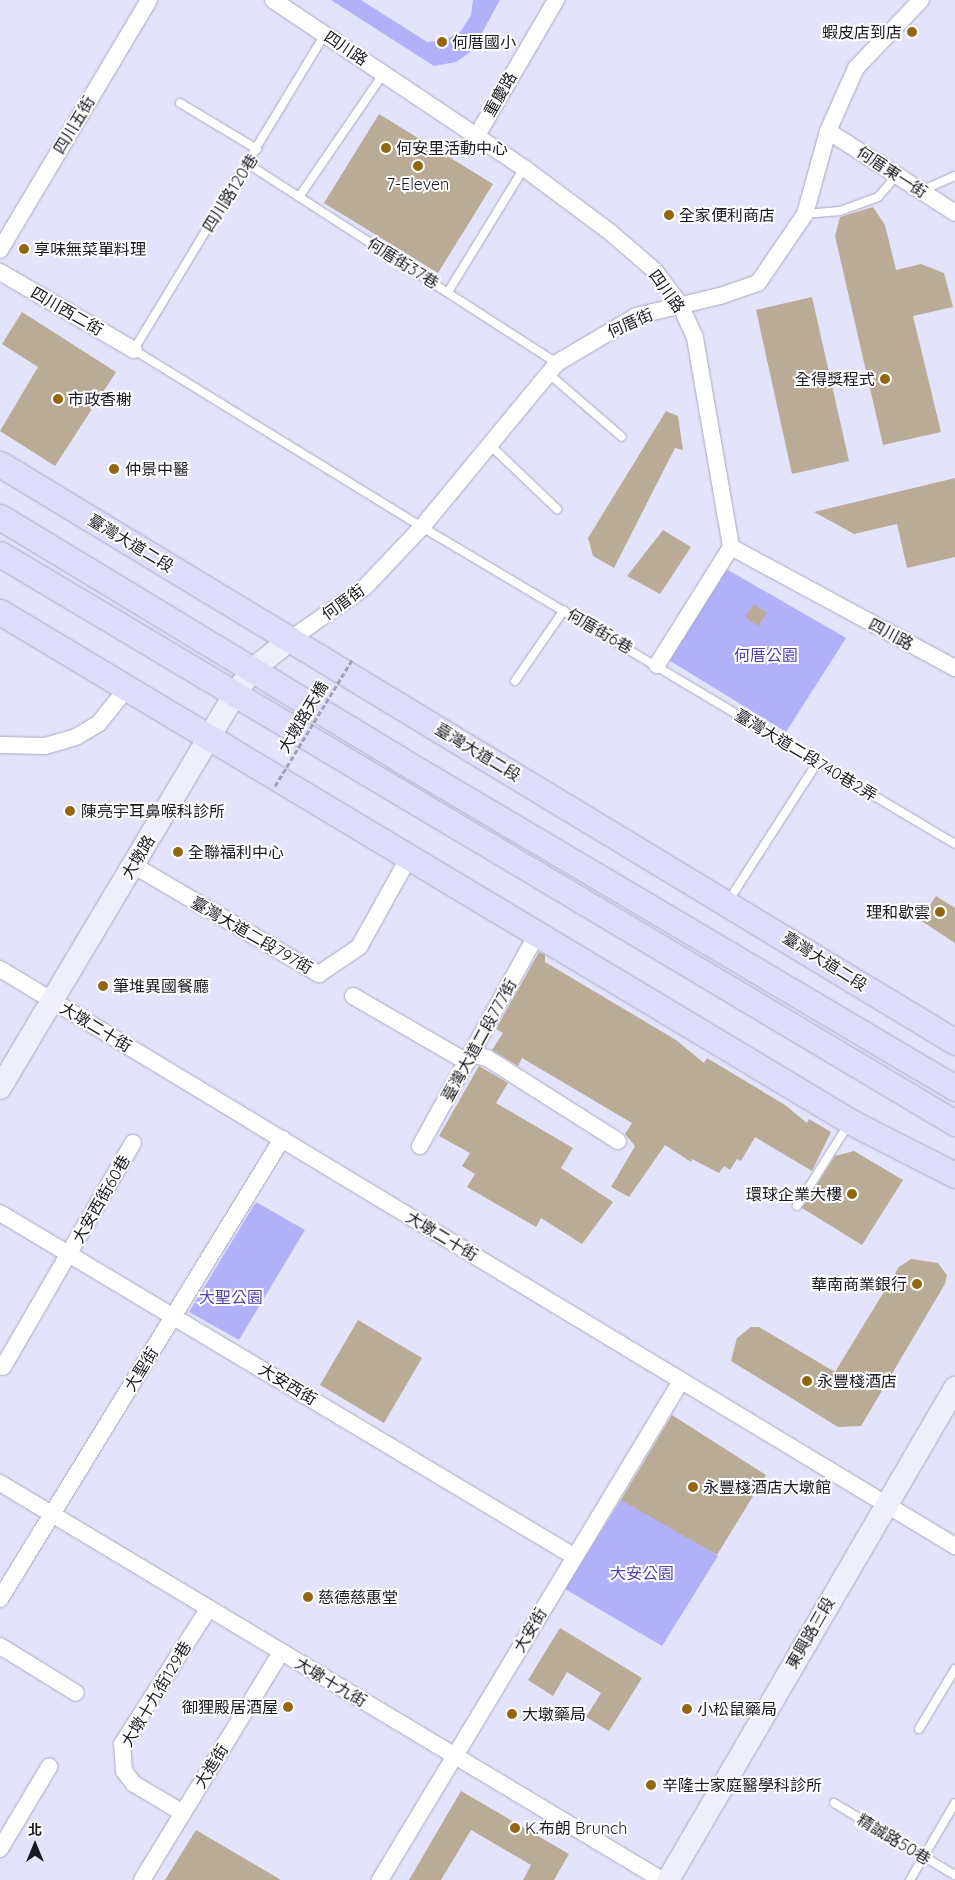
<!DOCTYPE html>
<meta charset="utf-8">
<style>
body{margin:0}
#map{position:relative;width:955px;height:1880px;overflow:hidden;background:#e3e4fc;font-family:Quicksand,"Noto Sans TC",sans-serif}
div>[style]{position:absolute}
.green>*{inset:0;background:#b1b0f9}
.building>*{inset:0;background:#b9ab96}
.roads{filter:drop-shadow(0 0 1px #a9a9c0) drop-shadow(0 0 1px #a9a9c0)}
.lane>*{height:8px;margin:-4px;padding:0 4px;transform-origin:4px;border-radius:4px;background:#fff}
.street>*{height:16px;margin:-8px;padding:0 8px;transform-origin:8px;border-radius:8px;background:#fff}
.secondary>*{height:22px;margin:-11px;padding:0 11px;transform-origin:11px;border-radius:11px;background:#eeeefd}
.primary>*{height:25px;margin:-12.5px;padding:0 12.5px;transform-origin:12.5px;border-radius:12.5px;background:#ddddfb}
.path-bridge>*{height:3px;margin-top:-1.5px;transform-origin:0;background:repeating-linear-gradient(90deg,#a1a1b4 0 5px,transparent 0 7.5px)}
.dots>*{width:14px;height:14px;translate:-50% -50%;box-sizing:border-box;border:2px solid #fff;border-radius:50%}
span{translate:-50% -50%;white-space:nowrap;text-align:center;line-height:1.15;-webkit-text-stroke:4px #fff;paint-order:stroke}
.poi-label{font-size:16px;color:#1a1a23}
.right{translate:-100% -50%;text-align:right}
.left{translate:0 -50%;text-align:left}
.street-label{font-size:16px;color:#1a1a23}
.park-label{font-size:16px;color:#5143ab}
.north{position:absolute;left:10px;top:1820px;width:50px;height:50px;-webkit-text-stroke:4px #fff;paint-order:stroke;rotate:0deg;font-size:14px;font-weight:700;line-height:20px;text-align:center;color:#1a1a23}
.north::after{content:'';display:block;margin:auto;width:18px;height:22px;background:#1a1a23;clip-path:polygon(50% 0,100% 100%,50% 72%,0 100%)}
</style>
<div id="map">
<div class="green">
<div style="clip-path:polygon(331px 0,361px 0,427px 42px,445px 40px,461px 31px,471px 15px,473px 0,500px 0,472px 51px,456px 62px,434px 66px)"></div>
<div style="clip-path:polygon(728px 570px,846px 638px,786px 732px,667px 659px,722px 571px)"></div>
<div style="clip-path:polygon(256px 1202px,305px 1230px,239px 1340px,189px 1312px)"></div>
<div style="clip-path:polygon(622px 1498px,718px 1556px,662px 1646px,565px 1589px)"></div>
</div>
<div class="building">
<div style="clip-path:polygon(379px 114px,493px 184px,438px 273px,324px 203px)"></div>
<div style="clip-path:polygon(873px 207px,885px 225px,896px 270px,921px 264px,944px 273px,953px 307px,913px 316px,941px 432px,883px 445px,835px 236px,840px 217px)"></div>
<div style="clip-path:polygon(812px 297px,849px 461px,792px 474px,756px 310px)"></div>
<div style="clip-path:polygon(22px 312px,116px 372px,55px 466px,0 431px,38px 367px,2px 344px)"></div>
<div style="clip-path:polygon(666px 411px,678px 416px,683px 450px,675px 448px,614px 568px,593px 556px,588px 538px)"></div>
<div style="clip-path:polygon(955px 478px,955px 557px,907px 568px,897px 524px,854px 534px,814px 512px)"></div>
<div style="clip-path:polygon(663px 530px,691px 547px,660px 594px,627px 576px)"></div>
<div style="clip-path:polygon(754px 604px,767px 613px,758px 626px,745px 617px)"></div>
<div style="clip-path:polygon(936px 896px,955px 908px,955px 943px,920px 920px)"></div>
<div style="clip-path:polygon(539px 952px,545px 955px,545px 962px,676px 1040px,704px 1063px,707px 1058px,785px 1105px,807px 1123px,809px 1119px,831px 1132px,812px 1171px,755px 1137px,741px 1161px,737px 1159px,730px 1170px,724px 1166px,719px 1173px,692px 1159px,691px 1162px,665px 1145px,629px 1197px,611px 1187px,635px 1146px,625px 1134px,632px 1123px,522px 1058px,518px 1066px,492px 1050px,503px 1033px,496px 1029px)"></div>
<div style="clip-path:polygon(479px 1066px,508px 1083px,496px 1103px,573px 1148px,561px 1168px,613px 1202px,582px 1244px,541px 1218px,536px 1227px,467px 1187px,475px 1174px,462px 1166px,470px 1153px,439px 1136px)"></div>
<div style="clip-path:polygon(854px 1151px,903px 1180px,862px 1245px,802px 1208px,835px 1156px)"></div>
<div style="clip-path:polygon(911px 1259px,938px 1263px,947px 1275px,945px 1284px,861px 1426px,838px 1427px,731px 1361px,737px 1338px,751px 1327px,759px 1327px,835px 1372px,899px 1267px)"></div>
<div style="clip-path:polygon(358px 1320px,422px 1358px,384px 1423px,320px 1385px)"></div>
<div style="clip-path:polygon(672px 1415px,766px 1475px,717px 1555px,621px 1500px)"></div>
<div style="clip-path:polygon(560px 1628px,642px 1678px,609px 1731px,586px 1717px,601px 1693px,567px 1672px,553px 1696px,528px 1680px)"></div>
<div style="clip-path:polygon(461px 1791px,569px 1854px,554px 1880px,523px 1880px,531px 1865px,471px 1830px,441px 1880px,409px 1880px)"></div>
<div style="clip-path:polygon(196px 1830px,281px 1880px,165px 1880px)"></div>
</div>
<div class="roads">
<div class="lane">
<div style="left:325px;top:34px;width:369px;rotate:121.2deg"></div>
<div style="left:134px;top:350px;width:338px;rotate:31.6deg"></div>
<div style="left:422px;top:527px;width:620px;rotate:30.74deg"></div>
<div style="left:180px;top:103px;width:90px;rotate:30.9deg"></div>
<div style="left:248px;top:164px;width:368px;rotate:32.8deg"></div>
<div style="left:921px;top:191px;width:37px;rotate:-24deg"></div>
<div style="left:299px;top:197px;width:150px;rotate:-55.6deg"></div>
<div style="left:805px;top:214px;width:35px;rotate:-5deg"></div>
<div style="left:840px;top:211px;width:40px;rotate:-20.2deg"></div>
<div style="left:878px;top:197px;width:29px;rotate:-49deg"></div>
<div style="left:448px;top:292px;width:145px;rotate:-58.5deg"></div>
<div style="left:549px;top:374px;width:96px;rotate:40.8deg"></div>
<div style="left:490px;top:445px;width:93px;rotate:43.7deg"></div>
<div style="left:515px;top:681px;width:86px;rotate:-55.4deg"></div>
<div style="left:729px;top:900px;width:163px;rotate:-57.3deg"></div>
<div style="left:797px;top:1206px;width:96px;rotate:-57.8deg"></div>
<div style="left:919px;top:1729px;width:70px;rotate:-59deg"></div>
<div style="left:834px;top:1803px;width:141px;rotate:30.8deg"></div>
<div style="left:910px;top:1880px;width:89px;rotate:-59.7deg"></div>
</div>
<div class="street">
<div style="left:273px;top:0;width:302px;rotate:33.8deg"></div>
<div style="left:524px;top:168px;width:107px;rotate:36.7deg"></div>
<div style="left:610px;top:232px;width:60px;rotate:40.9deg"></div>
<div style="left:655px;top:271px;width:40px;rotate:53deg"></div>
<div style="left:679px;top:303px;width:38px;rotate:65deg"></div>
<div style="left:695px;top:338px;width:212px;rotate:80.2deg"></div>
<div style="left:731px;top:547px;width:255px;rotate:28.4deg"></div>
<div style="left:828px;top:131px;width:151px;rotate:32.8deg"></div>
<div style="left:476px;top:137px;width:159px;rotate:-59.7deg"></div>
<div style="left:0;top:250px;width:291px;rotate:-59.2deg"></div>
<div style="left:0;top:272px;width:155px;rotate:30.2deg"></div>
<div style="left:292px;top:638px;width:89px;rotate:-34.9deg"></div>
<div style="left:365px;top:587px;width:83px;rotate:-46.5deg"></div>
<div style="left:422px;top:527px;width:212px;rotate:-50.5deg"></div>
<div style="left:557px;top:363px;width:92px;rotate:-30.7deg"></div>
<div style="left:636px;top:316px;width:86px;rotate:-13.4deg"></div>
<div style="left:720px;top:296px;width:40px;rotate:-18.9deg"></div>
<div style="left:758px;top:283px;width:83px;rotate:-55.7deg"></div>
<div style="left:805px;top:214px;width:86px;rotate:-74.5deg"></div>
<div style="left:828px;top:131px;width:69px;rotate:-66deg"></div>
<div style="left:856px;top:68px;width:94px;rotate:-46.3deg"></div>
<div style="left:657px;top:665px;width:139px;rotate:-57.9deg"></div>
<div style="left:0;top:745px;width:45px;rotate:1.3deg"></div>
<div style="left:45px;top:746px;width:32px;rotate:-16deg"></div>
<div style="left:76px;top:737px;width:27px;rotate:-31deg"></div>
<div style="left:99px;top:723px;width:45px;rotate:-51.3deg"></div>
<div style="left:133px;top:865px;width:216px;rotate:30.4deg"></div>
<div style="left:319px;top:974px;width:48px;rotate:-34deg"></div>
<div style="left:359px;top:947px;width:103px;rotate:-60.9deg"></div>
<div style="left:0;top:969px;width:1116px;rotate:31.14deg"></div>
<div style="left:353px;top:996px;width:132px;rotate:30.1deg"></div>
<div style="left:471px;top:1054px;width:16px;rotate:14deg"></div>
<div style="left:487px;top:1058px;width:155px;rotate:32.4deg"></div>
<div style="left:420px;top:1146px;width:242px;rotate:-61.1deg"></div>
<div style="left:0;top:1213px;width:670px;rotate:30.89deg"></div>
<div style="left:3px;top:1367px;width:259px;rotate:-59.9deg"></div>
<div style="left:0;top:1483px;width:772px;rotate:30.95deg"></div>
<div style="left:0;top:1599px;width:540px;rotate:-58.49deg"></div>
<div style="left:0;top:1646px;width:89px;rotate:31.7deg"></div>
<div style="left:183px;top:1813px;width:57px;rotate:-149.4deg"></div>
<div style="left:134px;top:1784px;width:16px;rotate:-128deg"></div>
<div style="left:124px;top:1771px;width:27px;rotate:-94deg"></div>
<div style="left:122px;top:1744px;width:161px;rotate:-57.4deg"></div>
<div style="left:0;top:1849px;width:96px;rotate:-59.1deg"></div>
<div style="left:142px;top:1880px;width:267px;rotate:-58.6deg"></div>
<div style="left:380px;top:1880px;width:583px;rotate:-58.9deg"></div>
</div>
<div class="secondary">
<div style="left:0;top:1088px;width:457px;rotate:-59.2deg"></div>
<div style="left:234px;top:695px;width:31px;rotate:-54deg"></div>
<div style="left:252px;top:670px;width:51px;rotate:-38.7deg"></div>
<div style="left:668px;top:1880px;width:570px;rotate:-59.74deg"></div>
</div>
<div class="primary">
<div style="left:0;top:464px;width:1116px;rotate:31.18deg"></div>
<div style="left:0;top:517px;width:467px;rotate:31.2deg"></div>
<div style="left:399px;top:759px;width:646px;rotate:30.61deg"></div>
<div style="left:0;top:554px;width:1112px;rotate:30.79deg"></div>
<div style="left:0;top:612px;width:992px;rotate:30.93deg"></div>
<div style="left:851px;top:1122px;width:117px;rotate:27deg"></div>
</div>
</div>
<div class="path-bridge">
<div style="left:275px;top:786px;width:148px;rotate:-58.6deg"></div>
</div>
<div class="dots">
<div style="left:912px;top:32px;background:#936712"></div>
<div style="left:442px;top:42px;background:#936712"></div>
<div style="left:386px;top:148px;background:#936712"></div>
<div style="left:418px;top:166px;background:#936712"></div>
<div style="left:669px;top:215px;background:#936712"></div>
<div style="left:24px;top:249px;background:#936712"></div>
<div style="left:885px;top:379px;background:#936712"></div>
<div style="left:58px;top:399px;background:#936712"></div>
<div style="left:114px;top:469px;background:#936712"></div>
<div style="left:70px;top:811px;background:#936712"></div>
<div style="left:178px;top:852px;background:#936712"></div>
<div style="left:940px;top:912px;background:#936712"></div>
<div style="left:103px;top:986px;background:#936712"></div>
<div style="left:852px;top:1194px;background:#936712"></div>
<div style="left:917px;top:1284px;background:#936712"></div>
<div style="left:807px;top:1381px;background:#936712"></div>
<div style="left:693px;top:1487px;background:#936712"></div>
<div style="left:308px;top:1597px;background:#936712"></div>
<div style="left:288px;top:1707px;background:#936712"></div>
<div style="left:687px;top:1709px;background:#936712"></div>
<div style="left:512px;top:1714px;background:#936712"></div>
<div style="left:651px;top:1785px;background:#936712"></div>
<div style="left:515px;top:1828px;background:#936712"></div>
</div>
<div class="poi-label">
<span class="right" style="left:902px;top:32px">蝦皮店到店</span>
<span class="left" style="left:452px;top:42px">何厝國小</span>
<span class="left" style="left:396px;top:148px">何安里活動中心</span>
<span style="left:418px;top:184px">7-Eleven</span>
<span class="left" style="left:679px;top:215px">全家便利商店</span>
<span class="left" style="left:34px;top:249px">享味無菜單料理</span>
<span class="right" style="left:875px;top:379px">全得獎程式</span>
<span class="left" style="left:68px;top:399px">市政香榭</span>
<span class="left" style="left:125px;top:469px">仲景中醫</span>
<span class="left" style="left:81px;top:811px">陳亮宇耳鼻喉科診所</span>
<span class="left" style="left:188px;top:852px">全聯福利中心</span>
<span class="right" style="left:930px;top:912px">理和歇雲</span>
<span class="left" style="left:113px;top:986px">筆堆異國餐廳</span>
<span class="right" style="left:842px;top:1194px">環球企業大樓</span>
<span class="right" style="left:907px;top:1284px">華南商業銀行</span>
<span class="left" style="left:817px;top:1381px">永豐棧酒店</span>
<span class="left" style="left:703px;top:1487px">永豐棧酒店大墩館</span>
<span class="left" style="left:318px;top:1597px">慈德慈惠堂</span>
<span class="right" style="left:278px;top:1707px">御狸殿居酒屋</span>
<span class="left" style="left:697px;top:1709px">小松鼠藥局</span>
<span class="left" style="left:522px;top:1714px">大墩藥局</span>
<span class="left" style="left:662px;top:1785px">辛隆士家庭醫學科診所</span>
<span class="left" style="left:525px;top:1828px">K.布朗 Brunch</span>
</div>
<div class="street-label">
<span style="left:346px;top:48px;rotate:34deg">四川路</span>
<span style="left:500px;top:94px;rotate:-60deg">重慶路</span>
<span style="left:74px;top:125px;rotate:-59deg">四川五街</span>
<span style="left:892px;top:172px;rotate:33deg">何厝東一街</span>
<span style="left:230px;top:193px;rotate:-58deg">四川路120巷</span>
<span style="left:403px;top:263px;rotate:32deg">何厝街37巷</span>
<span style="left:667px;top:291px;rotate:54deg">四川路</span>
<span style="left:67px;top:311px;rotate:30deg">四川西二街</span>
<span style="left:630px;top:323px;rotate:-24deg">何厝街</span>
<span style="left:131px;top:543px;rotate:31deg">臺灣大道二段</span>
<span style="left:343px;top:602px;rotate:-36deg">何厝街</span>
<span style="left:600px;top:631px;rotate:30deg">何厝街6巷</span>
<span style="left:891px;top:634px;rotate:28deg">四川路</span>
<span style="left:303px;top:717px;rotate:-59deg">大墩路天橋</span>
<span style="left:478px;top:752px;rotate:31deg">臺灣大道二段</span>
<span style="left:806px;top:755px;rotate:31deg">臺灣大道二段740巷2弄</span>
<span style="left:138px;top:857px;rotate:-59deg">大墩路</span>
<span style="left:252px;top:935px;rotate:30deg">臺灣大道二段797街</span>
<span style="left:825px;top:961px;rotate:32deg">臺灣大道二段</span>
<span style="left:96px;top:1027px;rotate:31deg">大墩二十街</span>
<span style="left:479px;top:1040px;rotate:-61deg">臺灣大道二段777街</span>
<span style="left:101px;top:1199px;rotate:-60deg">大安西街60巷</span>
<span style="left:442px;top:1236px;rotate:31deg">大墩二十街</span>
<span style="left:141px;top:1369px;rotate:-58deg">大聖街</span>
<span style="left:288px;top:1384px;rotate:31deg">大安西街</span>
<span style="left:530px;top:1630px;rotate:-59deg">大安街</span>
<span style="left:810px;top:1633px;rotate:-60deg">東興路三段</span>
<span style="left:331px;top:1682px;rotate:31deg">大墩十九街</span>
<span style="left:156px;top:1694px;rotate:-59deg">大墩十九街129巷</span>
<span style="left:211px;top:1766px;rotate:-58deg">大進街</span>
<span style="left:894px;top:1839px;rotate:31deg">精誠路50巷</span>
</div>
<div class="park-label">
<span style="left:766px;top:655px">何厝公園</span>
<span style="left:231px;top:1297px">大聖公園</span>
<span style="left:642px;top:1573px">大安公園</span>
</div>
<div class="north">北</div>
</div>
